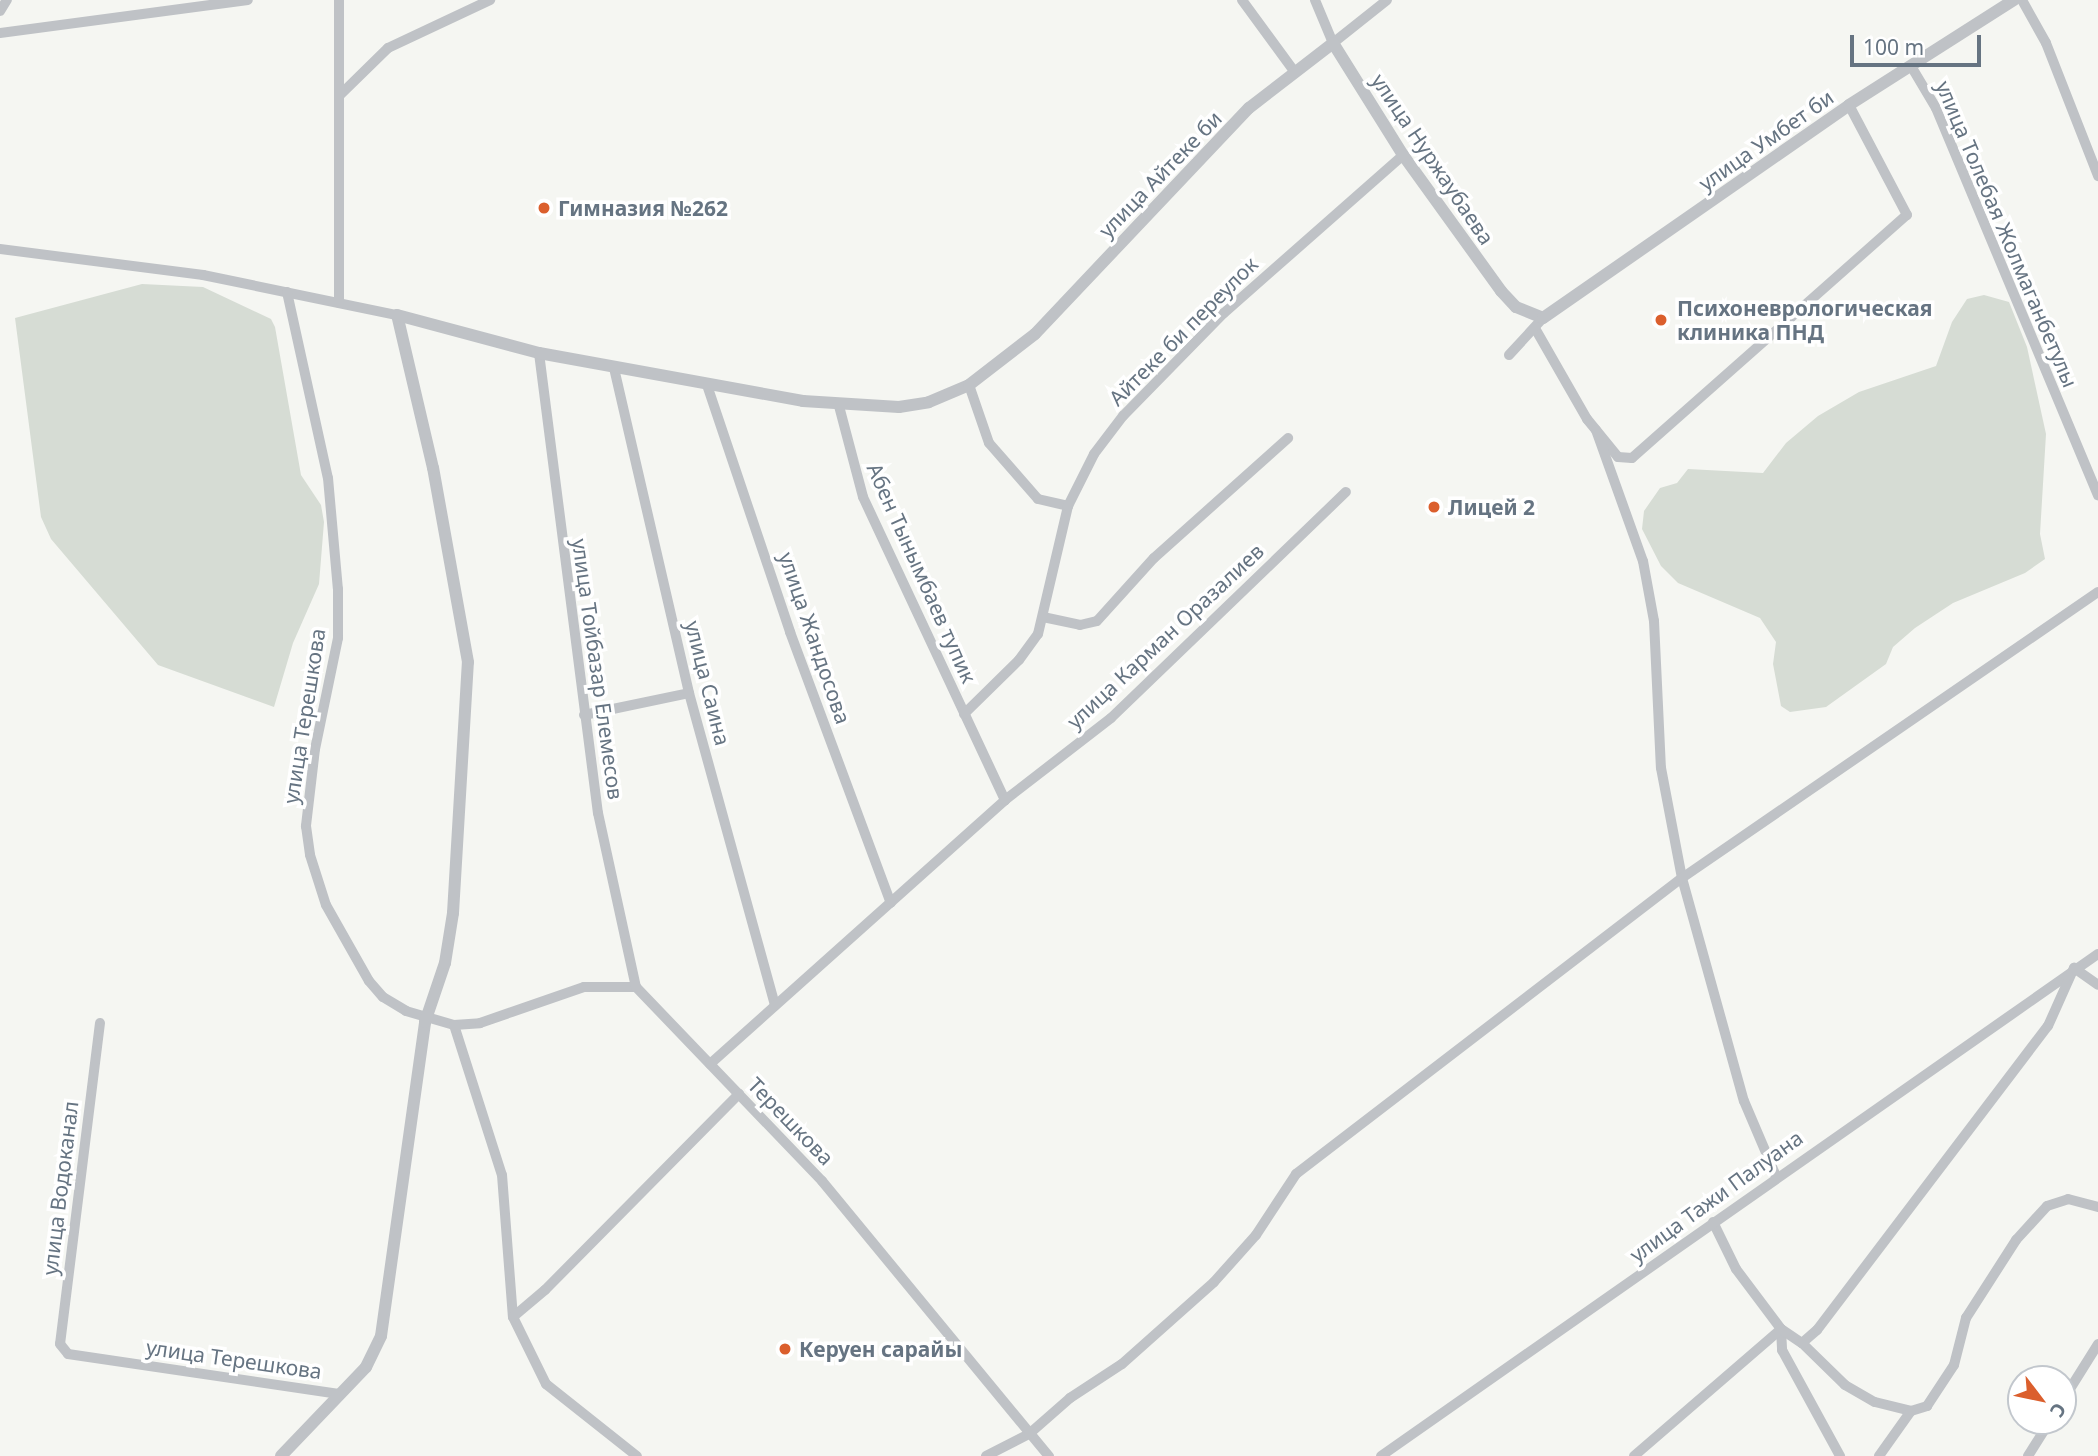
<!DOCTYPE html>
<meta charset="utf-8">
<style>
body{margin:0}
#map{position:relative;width:2098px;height:1456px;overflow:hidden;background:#f5f6f2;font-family:"Noto Sans",sans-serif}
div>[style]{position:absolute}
.green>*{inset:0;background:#d6dcd4}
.minor>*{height:10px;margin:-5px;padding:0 5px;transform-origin:5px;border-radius:5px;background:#bfc2c6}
.tertiary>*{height:12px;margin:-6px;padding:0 6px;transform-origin:6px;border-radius:6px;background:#bfc2c6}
.dots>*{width:19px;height:19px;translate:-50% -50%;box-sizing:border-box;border:4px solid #fff;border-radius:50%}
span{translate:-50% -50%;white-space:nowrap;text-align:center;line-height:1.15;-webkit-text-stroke:7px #fff;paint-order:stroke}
.street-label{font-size:21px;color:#667482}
.poi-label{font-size:21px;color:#667482;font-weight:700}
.left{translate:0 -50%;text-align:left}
.north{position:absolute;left:2007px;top:1365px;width:70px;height:70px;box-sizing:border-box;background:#fff;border:2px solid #c2c7cd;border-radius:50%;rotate:122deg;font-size:19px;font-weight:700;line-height:28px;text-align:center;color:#667482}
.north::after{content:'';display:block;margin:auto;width:24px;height:32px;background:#db5f2d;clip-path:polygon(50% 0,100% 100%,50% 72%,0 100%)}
.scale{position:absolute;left:1850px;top:35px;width:131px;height:32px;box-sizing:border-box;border:4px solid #667482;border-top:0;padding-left:9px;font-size:21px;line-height:24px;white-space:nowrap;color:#667482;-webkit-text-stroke:5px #fff;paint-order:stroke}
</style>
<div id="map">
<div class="green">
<div style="clip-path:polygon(142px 284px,203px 287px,271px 319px,275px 327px,301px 475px,321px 505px,324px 522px,319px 584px,293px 643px,274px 707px,158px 665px,51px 539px,41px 517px,15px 318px)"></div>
<div style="clip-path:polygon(1984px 295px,2009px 302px,2027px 347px,2046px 434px,2040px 534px,2045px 559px,2025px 573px,1953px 603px,1915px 628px,1893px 647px,1886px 664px,1826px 707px,1790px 712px,1781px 706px,1773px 664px,1776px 642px,1760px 618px,1678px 583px,1661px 566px,1642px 529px,1644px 511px,1660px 488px,1677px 483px,1688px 469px,1763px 473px,1786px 443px,1818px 416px,1859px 392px,1936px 366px,1952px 322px,1967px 299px)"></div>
</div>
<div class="minor">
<div style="left:1242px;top:0;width:88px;rotate:53.8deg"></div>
<div style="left:1315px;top:0;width:47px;rotate:67.3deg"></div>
<div style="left:1333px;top:43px;width:69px;rotate:-38.5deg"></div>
<div style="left:2022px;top:0;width:49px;rotate:60.8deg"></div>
<div style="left:2046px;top:43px;width:143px;rotate:68.6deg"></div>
<div style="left:0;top:11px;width:13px;rotate:-58deg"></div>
<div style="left:0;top:33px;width:250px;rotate:-7.6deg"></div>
<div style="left:1911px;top:66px;width:49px;rotate:59.2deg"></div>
<div style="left:1936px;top:108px;width:420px;rotate:67.3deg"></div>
<div style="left:340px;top:95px;width:67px;rotate:-44.4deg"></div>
<div style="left:388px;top:48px;width:113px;rotate:-25.2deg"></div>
<div style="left:0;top:249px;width:205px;rotate:7.3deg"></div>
<div style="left:203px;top:275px;width:198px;rotate:11.7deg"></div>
<div style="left:287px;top:292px;width:190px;rotate:77.6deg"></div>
<div style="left:328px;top:478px;width:111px;rotate:84.9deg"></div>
<div style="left:338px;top:589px;width:49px;rotate:90deg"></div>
<div style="left:338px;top:638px;width:113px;rotate:101.7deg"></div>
<div style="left:315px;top:749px;width:78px;rotate:96.7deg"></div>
<div style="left:306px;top:826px;width:29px;rotate:82deg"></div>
<div style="left:310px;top:855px;width:52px;rotate:72.3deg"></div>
<div style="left:326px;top:905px;width:87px;rotate:60.5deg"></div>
<div style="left:369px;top:981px;width:21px;rotate:49deg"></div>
<div style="left:383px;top:997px;width:27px;rotate:31deg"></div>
<div style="left:406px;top:1011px;width:50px;rotate:16.3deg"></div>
<div style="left:454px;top:1025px;width:26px;rotate:-4deg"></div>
<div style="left:480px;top:1023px;width:110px;rotate:-19.1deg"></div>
<div style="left:584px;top:987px;width:52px"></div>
<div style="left:636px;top:987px;width:269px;rotate:46.2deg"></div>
<div style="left:822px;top:1181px;width:357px;rotate:50.5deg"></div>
<div style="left:339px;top:303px;width:303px;rotate:-90deg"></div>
<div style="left:1536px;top:330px;width:103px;rotate:60.2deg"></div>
<div style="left:1587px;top:419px;width:49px;rotate:50.8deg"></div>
<div style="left:1618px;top:457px;width:14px;rotate:4deg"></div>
<div style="left:1632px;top:458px;width:367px;rotate:-41.5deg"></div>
<div style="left:1907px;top:215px;width:124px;rotate:-117.8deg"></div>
<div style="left:539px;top:353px;width:464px;rotate:82.7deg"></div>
<div style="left:598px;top:813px;width:178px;rotate:77.7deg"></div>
<div style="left:1509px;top:355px;width:50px;rotate:-47.4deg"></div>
<div style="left:614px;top:368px;width:334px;rotate:77deg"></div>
<div style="left:689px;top:693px;width:324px;rotate:74.6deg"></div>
<div style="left:707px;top:385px;width:261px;rotate:71.4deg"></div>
<div style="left:790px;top:632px;width:289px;rotate:69.6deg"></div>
<div style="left:969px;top:385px;width:61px;rotate:71deg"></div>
<div style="left:989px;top:443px;width:74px;rotate:48.8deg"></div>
<div style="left:1038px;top:499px;width:31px;rotate:13deg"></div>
<div style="left:839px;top:406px;width:94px;rotate:75.2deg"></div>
<div style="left:863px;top:497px;width:335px;rotate:64.9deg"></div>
<div style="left:1596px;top:430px;width:139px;rotate:70.3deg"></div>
<div style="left:1643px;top:561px;width:61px;rotate:79.6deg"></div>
<div style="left:1654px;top:621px;width:147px;rotate:87.3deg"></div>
<div style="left:1661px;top:768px;width:112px;rotate:79.2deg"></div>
<div style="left:1682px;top:878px;width:231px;rotate:74.5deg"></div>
<div style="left:1744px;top:1101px;width:82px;rotate:66.9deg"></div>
<div style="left:1043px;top:617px;width:38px;rotate:12deg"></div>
<div style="left:1080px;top:625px;width:17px;rotate:-13deg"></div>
<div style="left:1097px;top:621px;width:85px;rotate:-47.9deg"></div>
<div style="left:1154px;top:558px;width:180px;rotate:-41.8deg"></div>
<div style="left:964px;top:714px;width:77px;rotate:-44.5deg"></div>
<div style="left:1019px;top:660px;width:32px;rotate:-54deg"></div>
<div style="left:1038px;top:634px;width:131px;rotate:-76.8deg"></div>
<div style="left:1068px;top:506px;width:58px;rotate:-63.4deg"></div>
<div style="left:1094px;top:454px;width:48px;rotate:-52.7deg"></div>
<div style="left:1123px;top:416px;width:144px;rotate:-45.6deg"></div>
<div style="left:1224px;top:313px;width:239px;rotate:-41.4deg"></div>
<div style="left:584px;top:715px;width:107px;rotate:-11.8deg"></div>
<div style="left:100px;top:1023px;width:323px;rotate:97.1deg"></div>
<div style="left:60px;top:1344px;width:13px;rotate:51deg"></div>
<div style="left:68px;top:1354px;width:274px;rotate:8.4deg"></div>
<div style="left:454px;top:1025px;width:157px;rotate:72.3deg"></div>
<div style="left:502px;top:1175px;width:142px;rotate:85.6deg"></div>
<div style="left:513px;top:1317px;width:75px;rotate:63.8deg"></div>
<div style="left:546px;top:1384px;width:116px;rotate:38.4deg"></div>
<div style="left:710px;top:1064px;width:396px;rotate:-41.8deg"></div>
<div style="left:1005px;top:800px;width:134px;rotate:-37.7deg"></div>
<div style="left:1111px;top:718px;width:326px;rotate:-43.9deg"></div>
<div style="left:1713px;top:1222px;width:52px;rotate:63.9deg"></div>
<div style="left:1736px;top:1269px;width:75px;rotate:53.1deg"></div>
<div style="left:1781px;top:1329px;width:21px;rotate:87deg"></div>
<div style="left:1782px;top:1350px;width:121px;rotate:61.3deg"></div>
<div style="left:513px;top:1317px;width:42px;rotate:-40.2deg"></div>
<div style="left:545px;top:1290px;width:276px;rotate:-45.3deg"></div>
<div style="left:1802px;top:1343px;width:60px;rotate:44.3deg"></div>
<div style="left:1845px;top:1385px;width:34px;rotate:30deg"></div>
<div style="left:1875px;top:1402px;width:37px;rotate:14deg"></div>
<div style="left:1911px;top:1411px;width:17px;rotate:-17deg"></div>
<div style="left:1927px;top:1406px;width:49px;rotate:-56.6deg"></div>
<div style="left:1954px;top:1365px;width:49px;rotate:-75.7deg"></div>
<div style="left:1966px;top:1318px;width:93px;rotate:-57.3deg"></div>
<div style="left:2016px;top:1240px;width:46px;rotate:-47.6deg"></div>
<div style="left:2047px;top:1206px;width:22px;rotate:-18deg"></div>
<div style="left:2068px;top:1199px;width:31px;rotate:15deg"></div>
<div style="left:2063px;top:1400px;width:66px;rotate:-58deg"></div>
<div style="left:986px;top:1456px;width:48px;rotate:-27.1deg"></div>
<div style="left:1029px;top:1434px;width:55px;rotate:-41.3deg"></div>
<div style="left:1070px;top:1398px;width:62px;rotate:-33.2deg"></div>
<div style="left:1122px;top:1364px;width:123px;rotate:-41.7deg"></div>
<div style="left:1214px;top:1282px;width:63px;rotate:-48.2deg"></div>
<div style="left:1256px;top:1235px;width:73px;rotate:-56.7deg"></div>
<div style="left:1296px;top:1174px;width:486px;rotate:-37.5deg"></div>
<div style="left:1682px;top:878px;width:505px;rotate:-34.51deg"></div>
<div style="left:1381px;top:1456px;width:875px;rotate:-35deg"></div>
<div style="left:1634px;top:1456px;width:194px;rotate:-40.8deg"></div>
<div style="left:1781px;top:1329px;width:25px;rotate:34deg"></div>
<div style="left:1802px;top:1343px;width:20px;rotate:-41deg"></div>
<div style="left:1817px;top:1330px;width:382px;rotate:-52.8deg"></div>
<div style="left:2048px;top:1026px;width:64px;rotate:-65.9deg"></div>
<div style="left:2074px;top:968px;width:29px;rotate:35deg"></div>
<div style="left:1879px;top:1456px;width:55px;rotate:-54.6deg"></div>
<div style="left:2028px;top:1456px;width:41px;rotate:-57.8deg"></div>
</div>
<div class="tertiary">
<div style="left:281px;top:1456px;width:123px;rotate:-46.3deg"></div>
<div style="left:366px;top:1367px;width:34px;rotate:-64deg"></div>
<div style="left:381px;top:1336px;width:317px;rotate:-82deg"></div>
<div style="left:425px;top:1022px;width:62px;rotate:-71.3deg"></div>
<div style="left:445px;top:963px;width:51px;rotate:-80.9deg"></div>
<div style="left:453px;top:913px;width:251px;rotate:-86.6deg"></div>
<div style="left:468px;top:662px;width:197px;rotate:-100.2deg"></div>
<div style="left:433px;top:468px;width:157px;rotate:-103.2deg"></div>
<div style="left:397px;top:315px;width:147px;rotate:15deg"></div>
<div style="left:539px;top:353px;width:268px;rotate:10.3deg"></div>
<div style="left:803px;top:401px;width:96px;rotate:3.6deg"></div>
<div style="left:899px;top:407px;width:30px;rotate:-9deg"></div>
<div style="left:929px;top:402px;width:43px;rotate:-23deg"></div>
<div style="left:969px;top:385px;width:83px;rotate:-37.7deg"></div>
<div style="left:1035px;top:334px;width:311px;rotate:-46.6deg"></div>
<div style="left:1249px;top:108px;width:106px;rotate:-37.7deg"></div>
<div style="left:1333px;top:43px;width:132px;rotate:58deg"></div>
<div style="left:1403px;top:155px;width:168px;rotate:54.2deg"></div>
<div style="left:1501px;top:291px;width:22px;rotate:47deg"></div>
<div style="left:1516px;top:307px;width:29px;rotate:22deg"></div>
<div style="left:1543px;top:318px;width:373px;rotate:-34.8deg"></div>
<div style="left:1849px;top:105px;width:196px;rotate:-32.5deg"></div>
</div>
<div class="dots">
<div style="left:544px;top:208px;background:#db5f2d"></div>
<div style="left:1661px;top:320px;background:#db5f2d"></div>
<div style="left:1434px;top:507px;background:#db5f2d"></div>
<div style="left:785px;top:1349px;background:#db5f2d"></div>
</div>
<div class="street-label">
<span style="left:1766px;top:140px;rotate:-35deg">улица Умбет би</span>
<span style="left:1433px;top:159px;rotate:56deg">улица Нуржаубаева</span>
<span style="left:1160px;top:174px;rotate:-46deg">улица Айтеке би</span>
<span style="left:2007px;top:234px;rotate:67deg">улица Толебая Жолмаганбетулы</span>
<span style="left:1183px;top:331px;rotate:-45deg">Айтеке би переулок</span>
<span style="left:922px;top:573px;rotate:66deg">Абен Тынымбаев тупик</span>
<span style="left:1165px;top:636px;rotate:-43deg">улица Карман Оразалиев</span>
<span style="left:815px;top:638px;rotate:71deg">улица Жандосова</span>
<span style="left:598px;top:669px;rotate:82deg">улица Тойбазар Елемесов</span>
<span style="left:708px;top:683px;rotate:76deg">улица Саина</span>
<span style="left:304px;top:716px;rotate:-81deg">улица Терешкова</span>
<span style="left:791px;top:1121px;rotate:46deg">Терешкова</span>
<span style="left:60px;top:1188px;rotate:-83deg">улица Водоканал</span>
<span style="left:1716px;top:1196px;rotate:-36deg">улица Тажи Палуана</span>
<span style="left:234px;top:1359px;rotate:8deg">улица Терешкова</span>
</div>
<div class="poi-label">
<span class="left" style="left:558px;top:208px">Гимназия №262</span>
<span class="left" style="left:1677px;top:320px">Психоневрологическая<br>клиника ПНД</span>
<span class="left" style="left:1448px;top:507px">Лицей 2</span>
<span class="left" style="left:799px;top:1349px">Керуен сарайы</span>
</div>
<div class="north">С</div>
<div class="scale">100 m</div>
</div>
